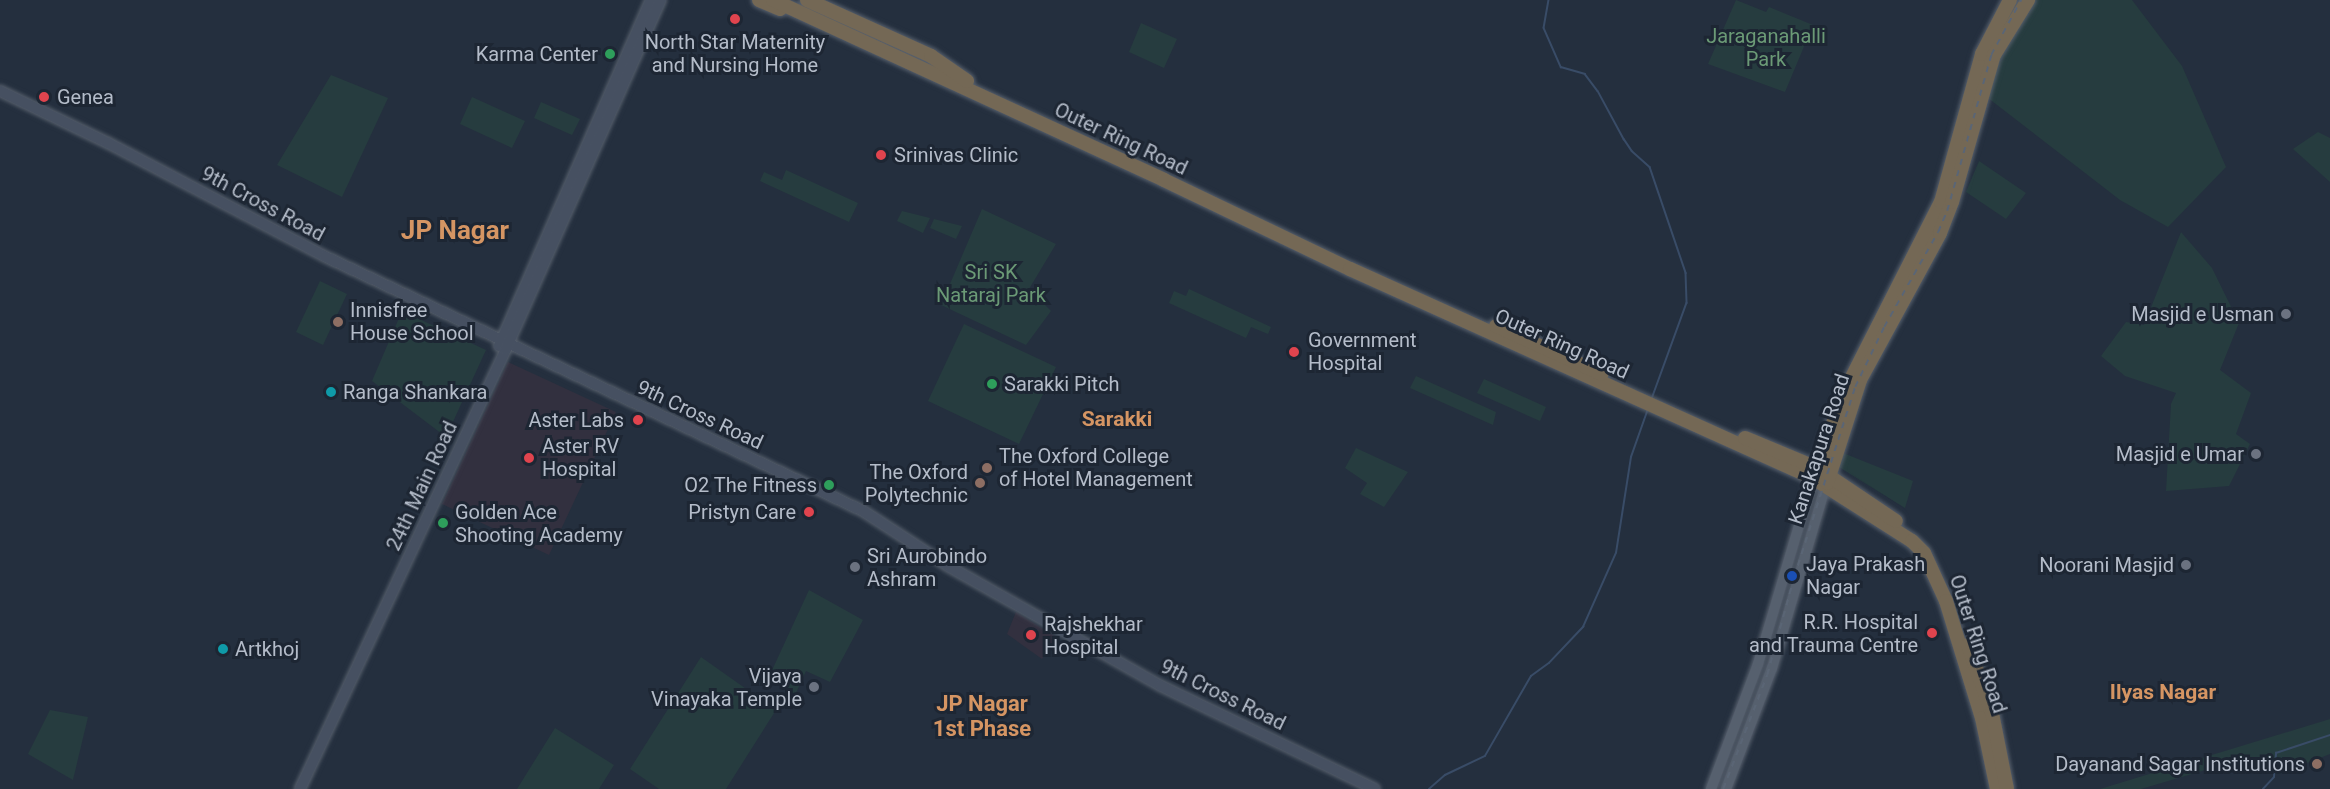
<!DOCTYPE html>
<style>
body{margin:0}
#map{position:relative;width:2330px;height:789px;overflow:hidden;background:#242f3e;font-family:Roboto,sans-serif}
div>[style]{position:absolute}
.medical>*{inset:0;background:#32303f}
.green>*{inset:0;background:#263c3f}
.stream>*{height:1.5px;margin:-0.75px;padding:0 0.75px;transform-origin:0.75px;border-radius:0.75px;background:#394c67}
.roads{filter:drop-shadow(0 0 2px #565f6c) drop-shadow(0 0 2px #565f6c)}
.secondary>*{height:10px;margin:-5px;padding:0 5px;transform-origin:5px;border-radius:5px;background:#465061}
.primary>*{height:10px;margin:-5px;padding:0 5px;transform-origin:5px;border-radius:5px;background:#56606e}
.highway>*{height:14px;margin:-7px;padding:0 7px;transform-origin:7px;border-radius:7px;background:#746855}
.rail>*{height:1.5px;margin-top:-0.75px;transform-origin:0;background:repeating-linear-gradient(90deg,#5a6575 0 6px,transparent 0 12px)}
.dots>*{width:16px;height:16px;translate:-50% -50%;box-sizing:border-box;border:3px solid #1d2633;border-radius:50%}
span{translate:-50% -50%;white-space:nowrap;text-align:center;line-height:1.15;-webkit-text-stroke:6px #1d2633;paint-order:stroke}
.park-label{font-size:20px;color:#6b9a76}
.poi-label{font-size:20px;color:#b4bcc9}
.right{translate:-100% -50%;text-align:right}
.left{translate:0 -50%;text-align:left}
.street-label{font-size:20px;color:#b4bcc9}
.neighbourhood-label{font-size:21px;color:#d59563;font-weight:700}
.quarter-label{font-size:22px;color:#d59563;font-weight:700}
.district-label{font-size:26px;color:#d59563;font-weight:700}
</style>
<div id="map">
<div class="medical">
<div style="clip-path:polygon(508px 362px,616px 412px,549px 555px,442px 504px)"></div>
<div style="clip-path:polygon(1016px 612px,1056px 637px,1042px 659px,1007px 634px)"></div>
</div>
<div class="green">
<div style="clip-path:polygon(1736px 0,1766px 12px,1769px 7px,1813px 25px,1785px 92px,1708px 64px)"></div>
<div style="clip-path:polygon(2035px 0,2132px 0,2182px 66px,2226px 167px,2168px 227px,2120px 200px,1988px 98px,1997px 63px)"></div>
<div style="clip-path:polygon(1141px 23px,1177px 39px,1164px 68px,1129px 52px)"></div>
<div style="clip-path:polygon(331px 75px,388px 98px,342px 197px,277px 165px)"></div>
<div style="clip-path:polygon(472px 97px,525px 121px,512px 148px,460px 124px)"></div>
<div style="clip-path:polygon(541px 102px,580px 119px,572px 135px,534px 118px)"></div>
<div style="clip-path:polygon(2318px 132px,2330px 138px,2330px 182px,2293px 149px)"></div>
<div style="clip-path:polygon(1979px 161px,2026px 193px,2006px 219px,1966px 192px)"></div>
<div style="clip-path:polygon(786px 170px,858px 203px,849px 222px,760px 181px,764px 172px,782px 180px)"></div>
<div style="clip-path:polygon(982px 209px,1056px 244px,1029px 289px,1051px 311px,1026px 345px,941px 305px)"></div>
<div style="clip-path:polygon(902px 211px,930px 218px,923px 233px,897px 221px)"></div>
<div style="clip-path:polygon(934px 219px,962px 226px,956px 239px,930px 228px)"></div>
<div style="clip-path:polygon(2181px 232px,2212px 268px,2239px 323px,2220px 370px,2251px 393px,2236px 434px,2250px 444px,2229px 486px,2166px 491px,2171px 404px,2176px 393px,2125px 376px,2101px 356px,2126px 322px,2144px 325px)"></div>
<div style="clip-path:polygon(320px 281px,347px 294px,323px 345px,296px 332px)"></div>
<div style="clip-path:polygon(1189px 289px,1271px 327px,1268px 334px,1251px 327px,1246px 338px,1169px 303px,1174px 291px,1186px 296px)"></div>
<div style="clip-path:polygon(402px 311px,486px 350px,446px 437px,372px 381px)"></div>
<div style="clip-path:polygon(964px 324px,1056px 367px,1019px 444px,928px 401px)"></div>
<div style="clip-path:polygon(1416px 376px,1496px 412px,1493px 425px,1410px 388px)"></div>
<div style="clip-path:polygon(1484px 379px,1546px 407px,1540px 421px,1477px 393px)"></div>
<div style="clip-path:polygon(1356px 448px,1408px 472px,1384px 507px,1360px 494px,1367px 483px,1345px 468px)"></div>
<div style="clip-path:polygon(1843px 453px,1913px 481px,1905px 508px,1839px 467px)"></div>
<div style="clip-path:polygon(809px 590px,863px 620px,830px 682px,806px 671px,795px 695px,768px 679px)"></div>
<div style="clip-path:polygon(701px 657px,776px 710px,726px 789px,659px 789px,630px 769px)"></div>
<div style="clip-path:polygon(50px 710px,88px 717px,73px 780px,28px 754px)"></div>
<div style="clip-path:polygon(2330px 719px,2330px 754px,2279px 774px,2219px 766px,2141px 789px,2100px 789px)"></div>
<div style="clip-path:polygon(555px 728px,614px 765px,599px 789px,517px 789px)"></div>
</div>
<div class="stream">
<div style="left:1549px;top:0;width:28px;rotate:100deg"></div>
<div style="left:1544px;top:28px;width:43px;rotate:66.4deg"></div>
<div style="left:1561px;top:67px;width:25px;rotate:16deg"></div>
<div style="left:1585px;top:74px;width:21px;rotate:53deg"></div>
<div style="left:1598px;top:91px;width:55px;rotate:61.6deg"></div>
<div style="left:1624px;top:139px;width:14px;rotate:56deg"></div>
<div style="left:1632px;top:151px;width:24px;rotate:42deg"></div>
<div style="left:1650px;top:167px;width:112px;rotate:71.2deg"></div>
<div style="left:1686px;top:273px;width:30px;rotate:88deg"></div>
<div style="left:1687px;top:303px;width:102px;rotate:110deg"></div>
<div style="left:1429px;top:789px;width:21px;rotate:-41deg"></div>
<div style="left:1445px;top:775px;width:44px;rotate:-25.4deg"></div>
<div style="left:1485px;top:756px;width:92px;rotate:-60.1deg"></div>
<div style="left:1531px;top:676px;width:22px;rotate:-36deg"></div>
<div style="left:1549px;top:663px;width:50px;rotate:-46.6deg"></div>
<div style="left:1583px;top:627px;width:81px;rotate:-66deg"></div>
<div style="left:1616px;top:553px;width:97px;rotate:-81.1deg"></div>
<div style="left:1631px;top:457px;width:51px;rotate:-70.5deg"></div>
<div style="left:2263px;top:789px;width:16px;rotate:-47deg"></div>
<div style="left:2274px;top:777px;width:24px;rotate:-85deg"></div>
<div style="left:2276px;top:753px;width:57px;rotate:-18.4deg"></div>
</div>
<div class="roads">
<div class="secondary">
<div style="left:0;top:91px;width:120px;rotate:25.7deg"></div>
<div style="left:108px;top:143px;width:244px;rotate:27.6deg"></div>
<div style="left:324px;top:256px;width:596px;rotate:25.32deg"></div>
<div style="left:863px;top:511px;width:101px;rotate:32.9deg"></div>
<div style="left:948px;top:566px;width:244px;rotate:29.4deg"></div>
<div style="left:1161px;top:686px;width:237px;rotate:25.7deg"></div>
<div style="left:499px;top:346px;width:378px;rotate:-66.3deg"></div>
<div style="left:300px;top:789px;width:486px;rotate:-64.9deg"></div>
<div style="left:506px;top:349px;width:382px;rotate:-66.1deg"></div>
</div>
<div class="primary">
<div style="left:1711px;top:789px;width:134px;rotate:-69.4deg"></div>
<div style="left:1758px;top:664px;width:194px;rotate:-73.5deg"></div>
<div style="left:1726px;top:789px;width:129px;rotate:-69.2deg"></div>
<div style="left:1772px;top:668px;width:188px;rotate:-73.6deg"></div>
</div>
<div class="highway">
<div style="left:759px;top:0;width:23px;rotate:23deg"></div>
<div style="left:773px;top:0;width:430px;rotate:24.7deg"></div>
<div style="left:1164px;top:180px;width:206px;rotate:25.6deg"></div>
<div style="left:1350px;top:269px;width:508px;rotate:24.29deg"></div>
<div style="left:1813px;top:478px;width:117px;rotate:32.5deg"></div>
<div style="left:1912px;top:541px;width:17px;rotate:45deg"></div>
<div style="left:1924px;top:553px;width:53px;rotate:65.4deg"></div>
<div style="left:1946px;top:601px;width:122px;rotate:72.9deg"></div>
<div style="left:1982px;top:718px;width:73px;rotate:78.1deg"></div>
<div style="left:807px;top:0;width:136px;rotate:24.3deg"></div>
<div style="left:931px;top:56px;width:44px;rotate:34.8deg"></div>
<div style="left:1496px;top:326px;width:116px;rotate:24.4deg"></div>
<div style="left:1745px;top:438px;width:78px;rotate:22.6deg"></div>
<div style="left:1817px;top:468px;width:95px;rotate:33.9deg"></div>
<div style="left:1814px;top:476px;width:90px;rotate:-70deg"></div>
<div style="left:1845px;top:391px;width:212px;rotate:-63.1deg"></div>
<div style="left:1941px;top:202px;width:154px;rotate:-74.5deg"></div>
<div style="left:1982px;top:54px;width:61px;rotate:-62.6deg"></div>
<div style="left:1827px;top:483px;width:108px;rotate:-72.2deg"></div>
<div style="left:1860px;top:380px;width:167px;rotate:-61.4deg"></div>
<div style="left:1940px;top:233px;width:33px;rotate:-69deg"></div>
<div style="left:1952px;top:202px;width:153px;rotate:-74.1deg"></div>
<div style="left:1994px;top:55px;width:65px;rotate:-58.3deg"></div>
<div style="left:1968px;top:645px;width:72px;rotate:70.6deg"></div>
<div style="left:1992px;top:713px;width:77px;rotate:78.8deg"></div>
</div>
</div>
<div class="rail">
<div style="left:1723px;top:789px;width:122px;rotate:-68.9deg"></div>
<div style="left:1767px;top:675px;width:102px;rotate:-74.6deg"></div>
<div style="left:1794px;top:577px;width:200px;rotate:-72.2deg"></div>
<div style="left:1855px;top:387px;width:67px;rotate:-64.2deg"></div>
<div style="left:1884px;top:327px;width:109px;rotate:-60.4deg"></div>
<div style="left:1938px;top:232px;width:23px;rotate:-67deg"></div>
<div style="left:1947px;top:211px;width:162px;rotate:-74.2deg"></div>
<div style="left:1991px;top:55px;width:63px;rotate:-61.4deg"></div>
</div>
<div class="dots">
<div style="left:735px;top:19px;background:#e0444e"></div>
<div style="left:610px;top:54px;background:#2e9e5b"></div>
<div style="left:44px;top:97px;background:#e0444e"></div>
<div style="left:881px;top:155px;background:#e0444e"></div>
<div style="left:2286px;top:314px;background:#6b7280"></div>
<div style="left:338px;top:322px;background:#8d6e63"></div>
<div style="left:1294px;top:352px;background:#e0444e"></div>
<div style="left:992px;top:384px;background:#2e9e5b"></div>
<div style="left:331px;top:392px;background:#0f9aa8"></div>
<div style="left:638px;top:420px;background:#e0444e"></div>
<div style="left:2256px;top:454px;background:#6b7280"></div>
<div style="left:529px;top:458px;background:#e0444e"></div>
<div style="left:987px;top:468px;background:#8d6e63"></div>
<div style="left:980px;top:483px;background:#8d6e63"></div>
<div style="left:829px;top:485px;background:#2e9e5b"></div>
<div style="left:809px;top:512px;background:#e0444e"></div>
<div style="left:443px;top:523px;background:#2e9e5b"></div>
<div style="left:2186px;top:565px;background:#6b7280"></div>
<div style="left:855px;top:567px;background:#6b7280"></div>
<div style="left:1792px;top:576px;background:#1a4fb4"></div>
<div style="left:1932px;top:633px;background:#e0444e"></div>
<div style="left:1031px;top:635px;background:#e0444e"></div>
<div style="left:223px;top:649px;background:#0f9aa8"></div>
<div style="left:814px;top:687px;background:#6b7280"></div>
<div style="left:2317px;top:764px;background:#8d6e63"></div>
</div>
<div class="park-label">
<span style="left:1766px;top:48px">Jaraganahalli<br>Park</span>
<span style="left:991px;top:284px">Sri SK<br>Nataraj Park</span>
</div>
<div class="poi-label">
<span style="left:735px;top:54px">North Star Maternity<br>and Nursing Home</span>
<span class="right" style="left:598px;top:54px">Karma Center</span>
<span class="left" style="left:57px;top:97px">Genea</span>
<span class="left" style="left:894px;top:155px">Srinivas Clinic</span>
<span class="left" style="left:350px;top:322px">Innisfree<br>House School</span>
<span class="right" style="left:2274px;top:314px">Masjid e Usman</span>
<span class="left" style="left:1308px;top:352px">Government<br>Hospital</span>
<span class="left" style="left:1004px;top:384px">Sarakki Pitch</span>
<span class="left" style="left:343px;top:392px">Ranga Shankara</span>
<span class="right" style="left:624px;top:420px">Aster Labs</span>
<span class="left" style="left:542px;top:458px">Aster RV<br>Hospital</span>
<span class="right" style="left:2244px;top:454px">Masjid e Umar</span>
<span class="left" style="left:999px;top:468px">The Oxford College<br>of Hotel Management</span>
<span class="right" style="left:968px;top:484px">The Oxford<br>Polytechnic</span>
<span class="right" style="left:817px;top:485px">O2 The Fitness</span>
<span class="left" style="left:455px;top:524px">Golden Ace<br>Shooting Academy</span>
<span class="right" style="left:796px;top:512px">Pristyn Care</span>
<span class="left" style="left:867px;top:568px">Sri Aurobindo<br>Ashram</span>
<span class="left" style="left:1806px;top:576px">Jaya Prakash<br>Nagar</span>
<span class="right" style="left:2174px;top:565px">Noorani Masjid</span>
<span class="right" style="left:1918px;top:634px">R.R. Hospital<br>and Trauma Centre</span>
<span class="left" style="left:1044px;top:636px">Rajshekhar<br>Hospital</span>
<span class="left" style="left:235px;top:649px">Artkhoj</span>
<span class="right" style="left:802px;top:688px">Vijaya<br>Vinayaka Temple</span>
<span class="right" style="left:2305px;top:764px">Dayanand Sagar Institutions</span>
</div>
<div class="street-label">
<span style="left:1121px;top:139px;rotate:25deg">Outer Ring Road</span>
<span style="left:263px;top:204px;rotate:28deg">9th Cross Road</span>
<span style="left:1562px;top:344px;rotate:24deg">Outer Ring Road</span>
<span style="left:700px;top:415px;rotate:25deg">9th Cross Road</span>
<span style="left:1819px;top:449px;rotate:-72deg">Kanakapura Road</span>
<span style="left:422px;top:486px;rotate:-65deg">24th Main Road</span>
<span style="left:1978px;top:644px;rotate:72deg">Outer Ring Road</span>
<span style="left:1223px;top:695px;rotate:26deg">9th Cross Road</span>
</div>
<div class="neighbourhood-label">
<span style="left:1117px;top:419px">Sarakki</span>
<span style="left:2163px;top:692px">Ilyas Nagar</span>
</div>
<div class="quarter-label">
<span style="left:982px;top:716px">JP Nagar<br>1st Phase</span>
</div>
<div class="district-label">
<span style="left:455px;top:231px">JP Nagar</span>
</div>
</div>
